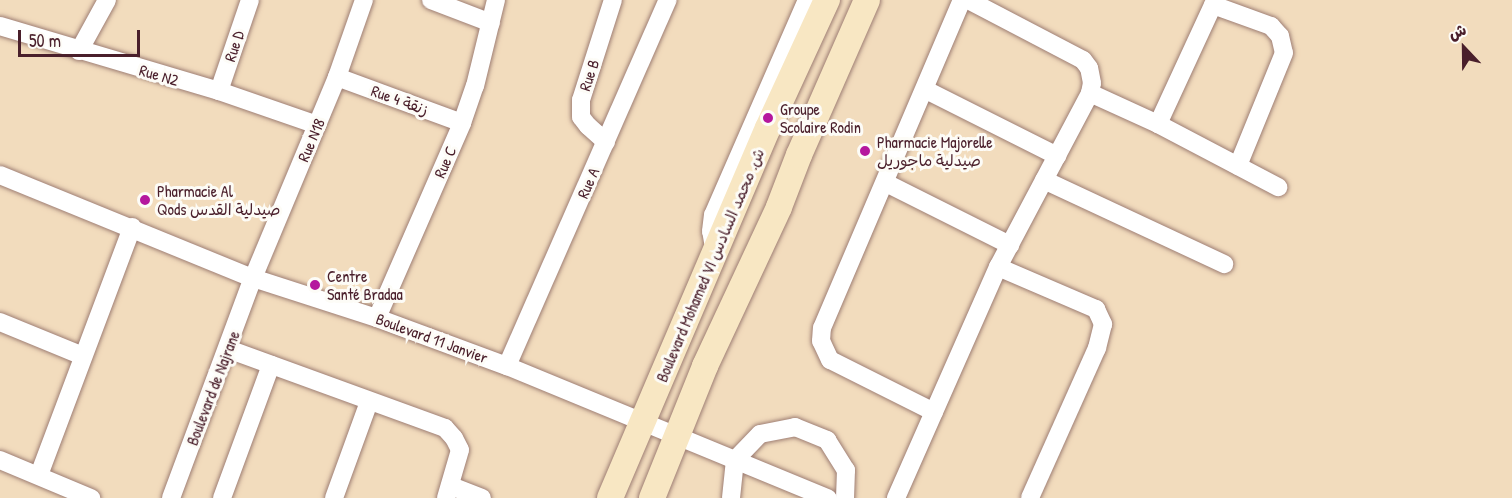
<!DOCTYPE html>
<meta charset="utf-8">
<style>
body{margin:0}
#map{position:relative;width:1512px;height:498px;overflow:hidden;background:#f2dcbd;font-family:"Patrick Hand","Playpen Sans Arabic",sans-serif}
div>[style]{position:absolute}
.roads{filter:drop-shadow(0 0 2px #9e7e74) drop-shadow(0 0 2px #9e7e74)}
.minor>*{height:18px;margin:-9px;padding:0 9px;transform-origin:9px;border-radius:9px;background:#fff}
.secondary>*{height:26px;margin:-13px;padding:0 13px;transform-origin:13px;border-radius:13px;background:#f8e7c3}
.dots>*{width:16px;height:16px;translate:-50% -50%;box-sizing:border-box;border:3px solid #fdfcf7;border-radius:50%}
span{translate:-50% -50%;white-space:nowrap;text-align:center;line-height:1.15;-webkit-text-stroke:6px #fdfcf7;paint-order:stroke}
.street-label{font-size:16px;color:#4a1f2b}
.poi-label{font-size:16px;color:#4a1f2b}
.left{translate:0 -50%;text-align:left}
.north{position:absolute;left:1434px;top:18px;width:60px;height:60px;-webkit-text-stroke:4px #fdfcf7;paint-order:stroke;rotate:338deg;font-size:16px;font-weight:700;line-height:24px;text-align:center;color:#4a1f2b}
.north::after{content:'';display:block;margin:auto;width:21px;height:27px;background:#4a1f2b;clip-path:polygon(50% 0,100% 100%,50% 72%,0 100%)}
.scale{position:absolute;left:18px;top:30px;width:122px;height:27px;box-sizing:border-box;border:3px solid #4a1f2b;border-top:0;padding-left:8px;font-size:18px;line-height:21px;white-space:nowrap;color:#4a1f2b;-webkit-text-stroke:4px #fdfcf7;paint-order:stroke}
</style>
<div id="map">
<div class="roads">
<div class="minor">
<div style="left:431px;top:0;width:64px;rotate:21deg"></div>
<div style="left:0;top:26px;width:228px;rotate:16.5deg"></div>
<div style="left:219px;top:91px;width:104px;rotate:19.1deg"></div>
<div style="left:79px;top:51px;width:58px;rotate:-61.2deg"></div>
<div style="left:337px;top:77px;width:133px;rotate:20.2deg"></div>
<div style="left:926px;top:90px;width:147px;rotate:26.7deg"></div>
<div style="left:219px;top:91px;width:96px;rotate:-71.2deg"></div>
<div style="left:1090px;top:93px;width:75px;rotate:24.5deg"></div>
<div style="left:1158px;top:124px;width:136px;rotate:27.7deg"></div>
<div style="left:1158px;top:124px;width:131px;rotate:-65.2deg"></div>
<div style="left:1213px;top:5px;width:62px;rotate:19.9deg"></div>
<div style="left:1271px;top:26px;width:13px;rotate:48deg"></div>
<div style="left:1280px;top:36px;width:17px;rotate:77deg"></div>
<div style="left:1284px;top:53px;width:122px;rotate:112.2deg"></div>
<div style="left:606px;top:142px;width:24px;rotate:-138deg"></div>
<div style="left:588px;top:126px;width:11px;rotate:-128deg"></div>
<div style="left:581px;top:117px;width:17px;rotate:-90deg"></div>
<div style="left:581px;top:100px;width:105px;rotate:-72.3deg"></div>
<div style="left:0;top:175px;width:273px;rotate:22.2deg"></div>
<div style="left:253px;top:278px;width:130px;rotate:17.9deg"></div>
<div style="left:377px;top:318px;width:139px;rotate:20.3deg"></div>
<div style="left:507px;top:366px;width:347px;rotate:22.4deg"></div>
<div style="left:1044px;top:180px;width:199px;rotate:25deg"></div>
<div style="left:886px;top:183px;width:139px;rotate:26.6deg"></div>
<div style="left:715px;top:253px;width:22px;rotate:-100deg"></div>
<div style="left:711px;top:231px;width:16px;rotate:-83deg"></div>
<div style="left:713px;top:215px;width:235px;rotate:-66.4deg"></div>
<div style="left:998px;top:267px;width:107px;rotate:23.2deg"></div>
<div style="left:1096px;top:309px;width:17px;rotate:65deg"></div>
<div style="left:1103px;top:324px;width:25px;rotate:104deg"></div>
<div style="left:1097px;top:348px;width:164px;rotate:114.1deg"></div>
<div style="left:377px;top:318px;width:213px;rotate:-66.4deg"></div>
<div style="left:462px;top:123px;width:39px;rotate:-71deg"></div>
<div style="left:475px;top:86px;width:89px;rotate:-76.3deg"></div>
<div style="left:0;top:322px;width:90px;rotate:22.3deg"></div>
<div style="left:228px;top:349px;width:231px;rotate:20deg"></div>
<div style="left:445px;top:428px;width:13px;rotate:48deg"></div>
<div style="left:454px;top:438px;width:13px;rotate:63deg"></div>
<div style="left:460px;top:450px;width:50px;rotate:106.3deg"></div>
<div style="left:507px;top:366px;width:400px;rotate:-66.3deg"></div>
<div style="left:934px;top:412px;width:116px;rotate:-153.4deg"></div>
<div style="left:830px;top:360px;width:21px;rotate:-115deg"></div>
<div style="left:821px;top:341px;width:13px;rotate:-86deg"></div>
<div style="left:822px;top:328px;width:357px;rotate:-66.9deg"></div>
<div style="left:0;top:460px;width:99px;rotate:22.7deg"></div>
<div style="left:39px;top:475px;width:265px;rotate:-69.4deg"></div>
<div style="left:451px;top:486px;width:33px;rotate:21deg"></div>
<div style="left:171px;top:498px;width:235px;rotate:-69.6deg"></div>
<div style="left:253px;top:278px;width:218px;rotate:-67.3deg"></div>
<div style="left:337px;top:77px;width:82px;rotate:-70.7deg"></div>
<div style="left:222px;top:498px;width:142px;rotate:-69.8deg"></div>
<div style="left:334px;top:498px;width:102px;rotate:-70deg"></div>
<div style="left:731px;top:498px;width:38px;rotate:-84deg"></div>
<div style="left:735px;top:460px;width:36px;rotate:-46deg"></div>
<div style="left:760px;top:434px;width:36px;rotate:-11deg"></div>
<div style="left:795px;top:427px;width:35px;rotate:22deg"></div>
<div style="left:827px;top:440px;width:36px;rotate:58deg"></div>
<div style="left:846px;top:470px;width:28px;rotate:92deg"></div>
<div style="left:896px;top:498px;width:253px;rotate:-66.2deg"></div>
<div style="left:998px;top:267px;width:197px;rotate:-62.1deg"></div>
<div style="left:1090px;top:93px;width:10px;rotate:-79deg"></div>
<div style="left:1092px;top:83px;width:15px;rotate:-101deg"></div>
<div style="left:1089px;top:68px;width:10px;rotate:-127deg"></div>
<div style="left:1083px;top:60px;width:130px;rotate:-152.4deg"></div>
</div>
<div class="secondary">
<div style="left:610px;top:498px;width:402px;rotate:-66.9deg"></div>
<div style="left:768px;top:128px;width:141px;rotate:-65.3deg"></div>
<div style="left:652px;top:498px;width:142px;rotate:-68.1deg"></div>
<div style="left:705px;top:366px;width:175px;rotate:-65deg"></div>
<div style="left:779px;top:207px;width:56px;rotate:-69deg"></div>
<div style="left:799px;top:155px;width:169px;rotate:-66.3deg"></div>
</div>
</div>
<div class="dots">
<div style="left:768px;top:118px;background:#b5179e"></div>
<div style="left:865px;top:151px;background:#b5179e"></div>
<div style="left:145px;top:200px;background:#b5179e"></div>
<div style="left:315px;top:285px;background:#b5179e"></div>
</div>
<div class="street-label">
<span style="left:234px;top:46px;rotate:-71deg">Rue D</span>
<span style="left:159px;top:75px;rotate:16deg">Rue N2</span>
<span style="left:589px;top:75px;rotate:-72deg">Rue B</span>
<span style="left:400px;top:100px;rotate:20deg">Rue 4 زنقة</span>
<span style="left:311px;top:140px;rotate:-67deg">Rue N18</span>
<span style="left:445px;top:162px;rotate:-66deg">Rue C</span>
<span style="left:588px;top:183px;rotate:-66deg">Rue A</span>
<span style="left:710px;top:265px;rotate:-67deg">Boulevard Mohamed VI ش. محمد السادس</span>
<span style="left:432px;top:338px;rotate:20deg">Boulevard 11 Janvier</span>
<span style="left:213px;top:388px;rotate:-69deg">Boulevard de Najrane</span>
</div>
<div class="poi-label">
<span class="left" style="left:780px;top:118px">Groupe<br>Scolaire Rodin</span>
<span class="left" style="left:877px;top:151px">Pharmacie Majorelle<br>صيدلية ماجوريل</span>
<span class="left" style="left:157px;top:200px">Pharmacie Al<br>Qods صيدلية القدس</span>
<span class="left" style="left:327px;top:285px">Centre<br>Santé Bradaa</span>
</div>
<div class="north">ش</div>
<div class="scale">50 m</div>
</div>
